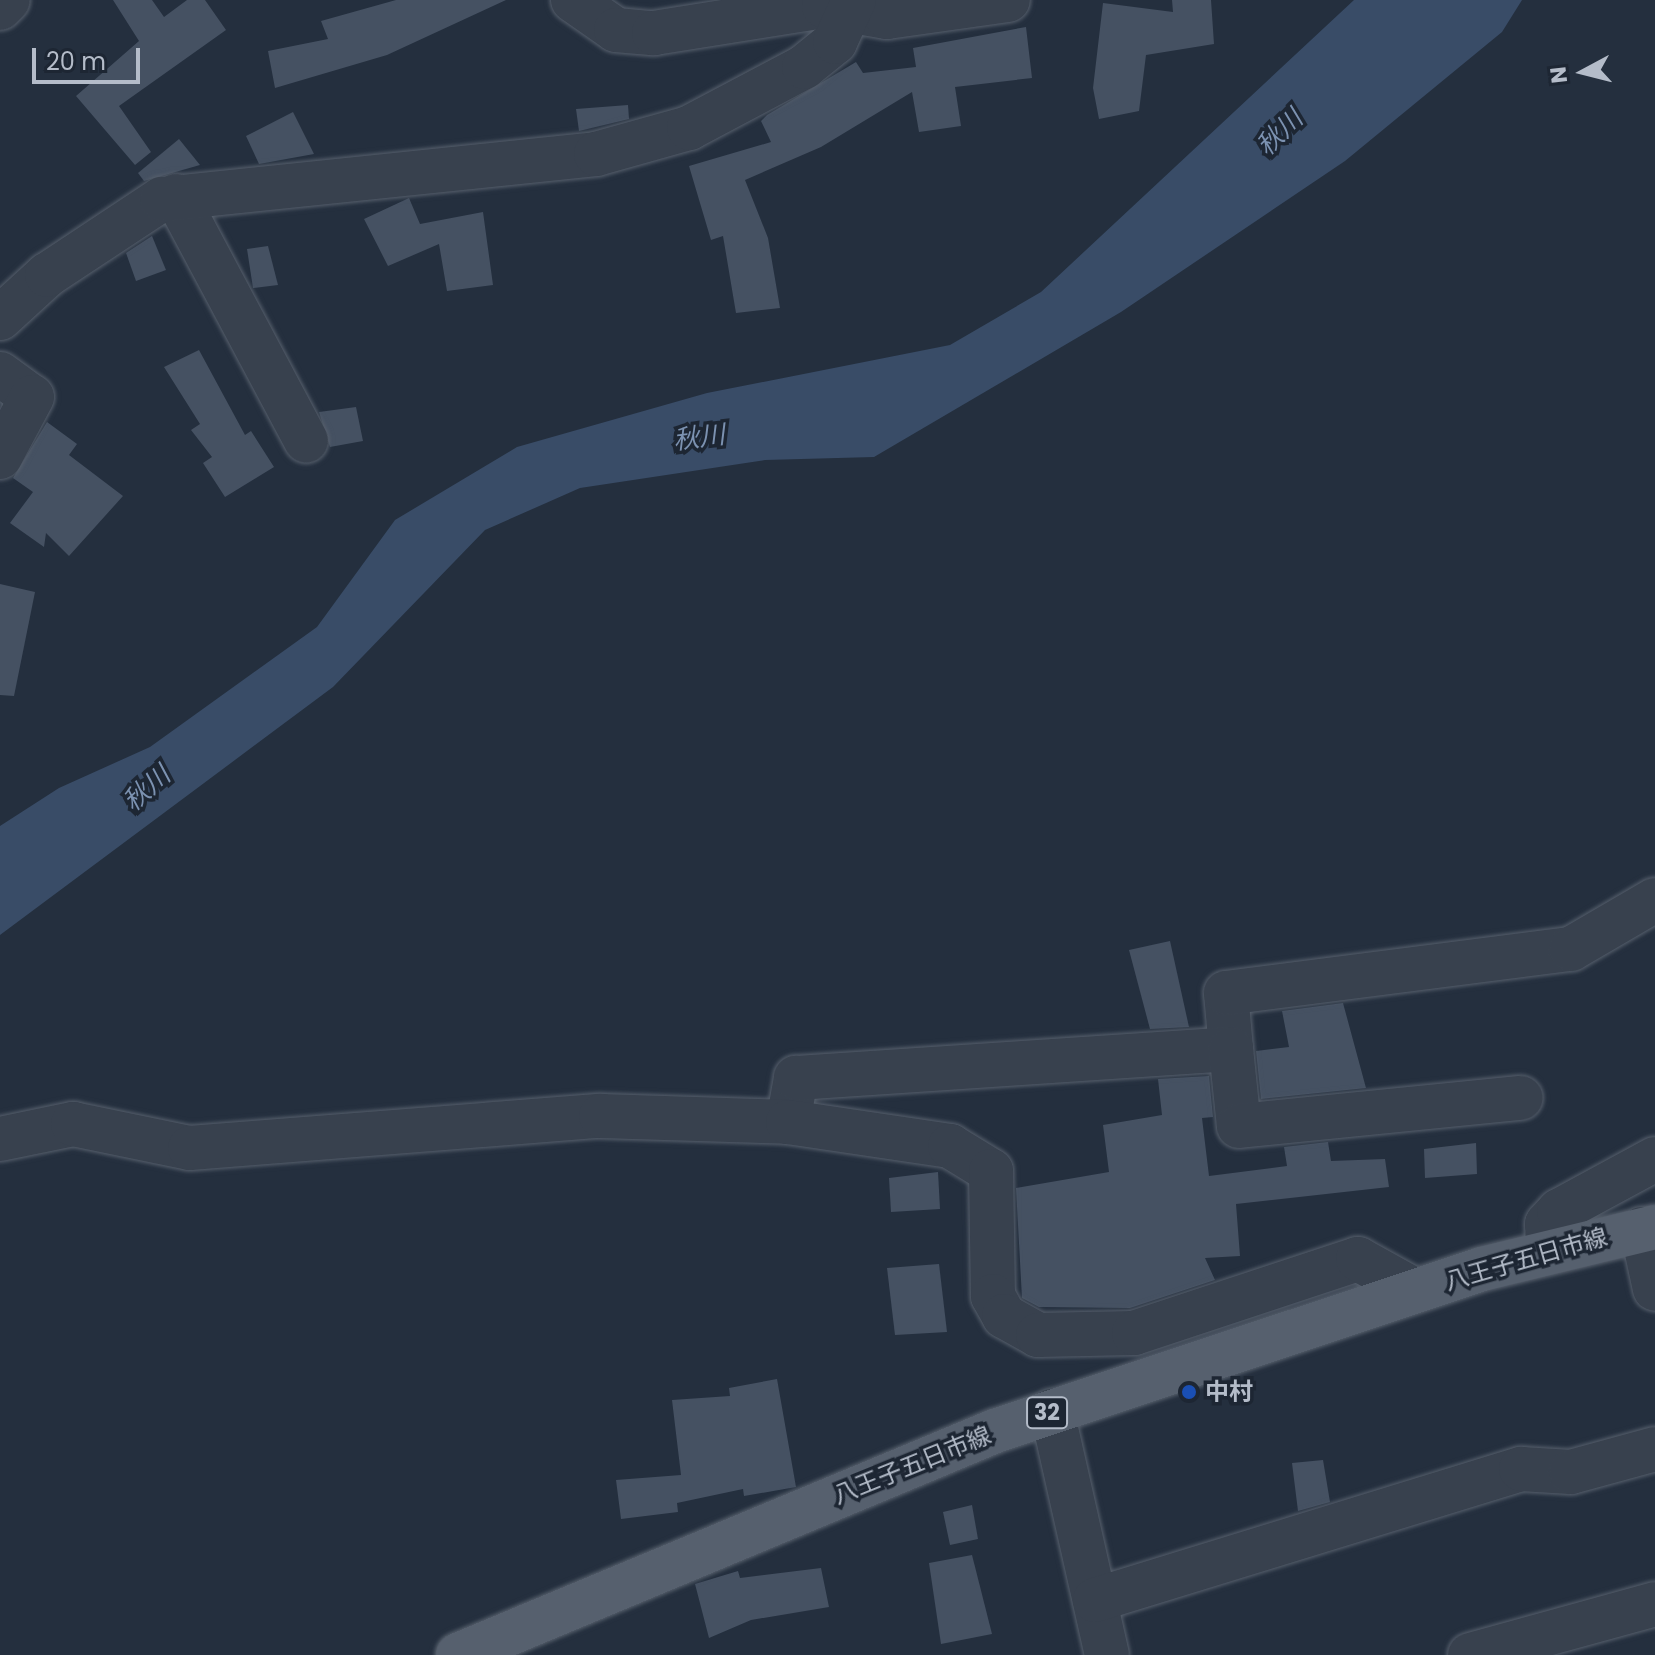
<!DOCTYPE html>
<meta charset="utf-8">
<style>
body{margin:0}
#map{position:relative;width:1655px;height:1655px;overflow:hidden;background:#242f3e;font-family:Poppins,"Noto Sans JP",sans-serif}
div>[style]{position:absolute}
.water>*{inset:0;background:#394c67}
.building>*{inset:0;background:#455162}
.roads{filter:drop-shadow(0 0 2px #565f6c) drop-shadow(0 0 2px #565f6c)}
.minor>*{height:44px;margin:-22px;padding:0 22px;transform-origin:22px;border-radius:22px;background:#38414e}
.major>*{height:44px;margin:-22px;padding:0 22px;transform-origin:22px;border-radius:22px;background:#56606e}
.dots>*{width:22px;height:22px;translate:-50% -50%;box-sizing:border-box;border:4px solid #1d2633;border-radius:50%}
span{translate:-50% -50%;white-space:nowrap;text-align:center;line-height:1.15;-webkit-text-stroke:7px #1d2633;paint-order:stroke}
.shield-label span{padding:2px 6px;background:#1d2633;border:2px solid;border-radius:6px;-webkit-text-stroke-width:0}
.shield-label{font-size:22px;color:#b4bcc9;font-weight:700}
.street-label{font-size:24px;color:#b4bcc9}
.poi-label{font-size:24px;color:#b4bcc9;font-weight:700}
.left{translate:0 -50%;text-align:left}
.water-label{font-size:26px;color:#7c92b1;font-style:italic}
.north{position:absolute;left:1543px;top:32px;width:80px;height:80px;-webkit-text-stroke:6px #1d2633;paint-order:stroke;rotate:263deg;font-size:22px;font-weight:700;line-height:32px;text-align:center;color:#b4bcc9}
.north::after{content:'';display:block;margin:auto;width:28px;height:36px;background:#b4bcc9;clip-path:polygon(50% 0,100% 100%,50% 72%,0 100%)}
.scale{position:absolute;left:32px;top:48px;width:108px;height:36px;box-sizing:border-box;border:4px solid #b4bcc9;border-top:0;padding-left:10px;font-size:24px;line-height:28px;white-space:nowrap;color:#b4bcc9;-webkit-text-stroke:6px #1d2633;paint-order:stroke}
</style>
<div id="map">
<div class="water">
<div style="clip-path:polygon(1354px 0,1522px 0,1502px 32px,1345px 161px,1121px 312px,874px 457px,765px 460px,580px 488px,485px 530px,333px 687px,0 935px,0 826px,59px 788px,150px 747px,317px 627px,395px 520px,517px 447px,707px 393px,950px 345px,1041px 292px)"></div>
</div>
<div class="building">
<div style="clip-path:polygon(113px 0,152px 0,164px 17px,187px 0,205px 0,226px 30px,119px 106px,151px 152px,135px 165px,76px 96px,139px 41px)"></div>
<div style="clip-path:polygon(396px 0,506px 0,387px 55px,275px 88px,268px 51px,328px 39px,321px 21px)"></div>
<div style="clip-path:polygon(1172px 0,1211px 0,1214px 44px,1146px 55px,1139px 111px,1099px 119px,1093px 88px,1103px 3px,1173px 12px)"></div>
<div style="clip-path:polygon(1026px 27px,1032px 78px,955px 87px,961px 126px,919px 132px,912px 92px,821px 147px,745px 180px,768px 238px,780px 308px,736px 313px,723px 236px,711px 240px,689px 166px,771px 142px,761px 121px,767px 115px,856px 62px,863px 73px,916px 67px,913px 48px)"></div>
<div style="clip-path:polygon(628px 105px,629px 119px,579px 131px,576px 109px)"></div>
<div style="clip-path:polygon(293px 112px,314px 154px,259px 164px,246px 136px)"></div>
<div style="clip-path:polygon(179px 139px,200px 165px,144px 181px,138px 173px)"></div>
<div style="clip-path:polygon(409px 198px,420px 224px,483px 212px,493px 285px,447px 291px,439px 244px,388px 266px,364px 219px)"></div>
<div style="clip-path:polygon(152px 236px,166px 270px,136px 281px,126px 253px)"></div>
<div style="clip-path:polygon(268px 246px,278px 285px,253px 288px,247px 249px)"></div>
<div style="clip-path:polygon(199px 350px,245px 435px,251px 431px,274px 467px,225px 497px,203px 463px,212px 457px,191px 430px,200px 424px,164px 367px)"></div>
<div style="clip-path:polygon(356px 407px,363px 441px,330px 447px,319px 412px)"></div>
<div style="clip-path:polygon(47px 422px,77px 444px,69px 455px,123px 496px,69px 556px,46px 533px,44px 547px,10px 523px,33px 492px,13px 478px)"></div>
<div style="clip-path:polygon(0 584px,35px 592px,14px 696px,0 695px)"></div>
<div style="clip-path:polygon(1170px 941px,1189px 1027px,1150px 1029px,1129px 950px)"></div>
<div style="clip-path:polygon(1343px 1003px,1366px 1088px,1261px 1099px,1256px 1051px,1289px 1047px,1282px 1011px)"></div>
<div style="clip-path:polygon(1209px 1076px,1213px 1117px,1202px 1118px,1209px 1176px,1287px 1166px,1284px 1147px,1328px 1142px,1331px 1161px,1385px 1159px,1389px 1187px,1236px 1204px,1240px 1256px,1205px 1258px,1215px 1280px,1130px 1308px,1039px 1307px,1022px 1298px,1016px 1188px,1109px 1172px,1103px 1125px,1162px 1115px,1158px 1079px)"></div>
<div style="clip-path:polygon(1476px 1143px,1477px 1174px,1425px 1178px,1424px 1149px)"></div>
<div style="clip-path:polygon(938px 1172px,940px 1209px,891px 1212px,889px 1178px)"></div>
<div style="clip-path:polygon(939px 1264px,947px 1332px,895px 1335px,887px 1268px)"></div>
<div style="clip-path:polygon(777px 1379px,796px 1487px,744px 1496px,743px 1489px,677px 1503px,678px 1512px,621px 1519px,616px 1480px,681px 1475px,672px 1400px,730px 1396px,729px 1388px)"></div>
<div style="clip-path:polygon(1323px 1460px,1330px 1502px,1298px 1511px,1292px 1463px)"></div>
<div style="clip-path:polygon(972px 1505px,978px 1539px,950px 1545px,943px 1512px)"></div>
<div style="clip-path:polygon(972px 1555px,992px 1634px,941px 1644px,929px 1563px)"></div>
<div style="clip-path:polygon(821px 1568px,829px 1607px,751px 1620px,709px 1638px,695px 1584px,738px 1571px,740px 1578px)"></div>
</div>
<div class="roads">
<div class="minor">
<div style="left:573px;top:0;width:52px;rotate:34.9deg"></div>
<div style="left:616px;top:30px;width:38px;rotate:5deg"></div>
<div style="left:654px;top:33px;width:172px;rotate:-9deg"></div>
<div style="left:824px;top:6px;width:64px;rotate:9.9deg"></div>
<div style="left:887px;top:17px;width:122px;rotate:-8deg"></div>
<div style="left:0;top:8px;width:11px;rotate:-45deg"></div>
<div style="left:176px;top:196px;width:277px;rotate:62deg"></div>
<div style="left:0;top:318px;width:64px;rotate:-42.5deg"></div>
<div style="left:47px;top:275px;width:138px;rotate:-33.5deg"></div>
<div style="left:162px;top:199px;width:436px;rotate:-5.9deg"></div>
<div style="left:596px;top:154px;width:97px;rotate:-15.6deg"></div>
<div style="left:689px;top:128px;width:130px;rotate:-27.9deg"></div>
<div style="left:804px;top:67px;width:40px;rotate:-39deg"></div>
<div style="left:835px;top:42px;width:46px;rotate:-65.7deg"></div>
<div style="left:0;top:374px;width:39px;rotate:36deg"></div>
<div style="left:32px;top:397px;width:68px;rotate:118.1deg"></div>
<div style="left:1231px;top:1049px;width:56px;rotate:-95.1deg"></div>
<div style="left:1226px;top:993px;width:348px;rotate:-7.3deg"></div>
<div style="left:1571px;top:949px;width:97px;rotate:-30.3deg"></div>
<div style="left:788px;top:1122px;width:45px;rotate:-79.7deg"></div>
<div style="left:796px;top:1078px;width:436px;rotate:-3.8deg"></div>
<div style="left:1231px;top:1049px;width:77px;rotate:84.1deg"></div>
<div style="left:1239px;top:1126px;width:283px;rotate:-5.7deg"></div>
<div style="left:0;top:1139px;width:75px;rotate:-11.6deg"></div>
<div style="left:73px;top:1124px;width:119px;rotate:11.6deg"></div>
<div style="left:190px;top:1148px;width:412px;rotate:-4.5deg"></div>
<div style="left:601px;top:1116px;width:187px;rotate:1.8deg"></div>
<div style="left:788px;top:1122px;width:164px;rotate:8.4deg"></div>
<div style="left:950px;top:1146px;width:48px;rotate:31.4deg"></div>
<div style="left:991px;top:1171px;width:125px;rotate:89.1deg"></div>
<div style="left:993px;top:1296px;width:23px;rotate:61deg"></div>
<div style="left:1004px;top:1316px;width:39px;rotate:29deg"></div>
<div style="left:1038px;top:1335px;width:96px;rotate:-1.2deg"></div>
<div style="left:1134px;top:1333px;width:236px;rotate:-18.3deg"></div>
<div style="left:1358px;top:1259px;width:66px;rotate:28.9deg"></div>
<div style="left:1642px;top:1229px;width:61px;rotate:77.8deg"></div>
<div style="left:1548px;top:1249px;width:25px;rotate:-92deg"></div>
<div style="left:1547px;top:1224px;width:18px;rotate:-47deg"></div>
<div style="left:1559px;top:1211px;width:109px;rotate:-28.4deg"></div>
<div style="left:1052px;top:1411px;width:250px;rotate:77.3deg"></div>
<div style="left:1095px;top:1600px;width:446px;rotate:-17.1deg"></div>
<div style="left:1521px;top:1469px;width:50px;rotate:3.4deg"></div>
<div style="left:1571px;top:1472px;width:87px;rotate:-15.3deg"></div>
<div style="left:1470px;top:1655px;width:192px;rotate:-15.4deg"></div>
</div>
<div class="major">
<div style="left:458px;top:1655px;width:582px;rotate:-22.64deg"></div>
<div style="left:995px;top:1431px;width:513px;rotate:-18.4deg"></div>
<div style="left:1482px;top:1269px;width:178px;rotate:-13.6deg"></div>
</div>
</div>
<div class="dots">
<div style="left:1189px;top:1392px;background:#1a4fb4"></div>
</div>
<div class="shield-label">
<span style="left:1047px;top:1413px">32</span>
</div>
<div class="street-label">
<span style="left:1526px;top:1259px;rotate:-16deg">八王子五日市線</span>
<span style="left:912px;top:1465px;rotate:-22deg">八王子五日市線</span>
</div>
<div class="poi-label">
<span class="left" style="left:1205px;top:1392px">中村</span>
</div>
<div class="water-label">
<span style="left:1280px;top:133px;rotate:-45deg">秋川</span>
<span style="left:699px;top:438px;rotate:-7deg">秋川</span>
<span style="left:147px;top:789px;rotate:-42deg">秋川</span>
</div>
<div class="north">N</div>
<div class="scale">20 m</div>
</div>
